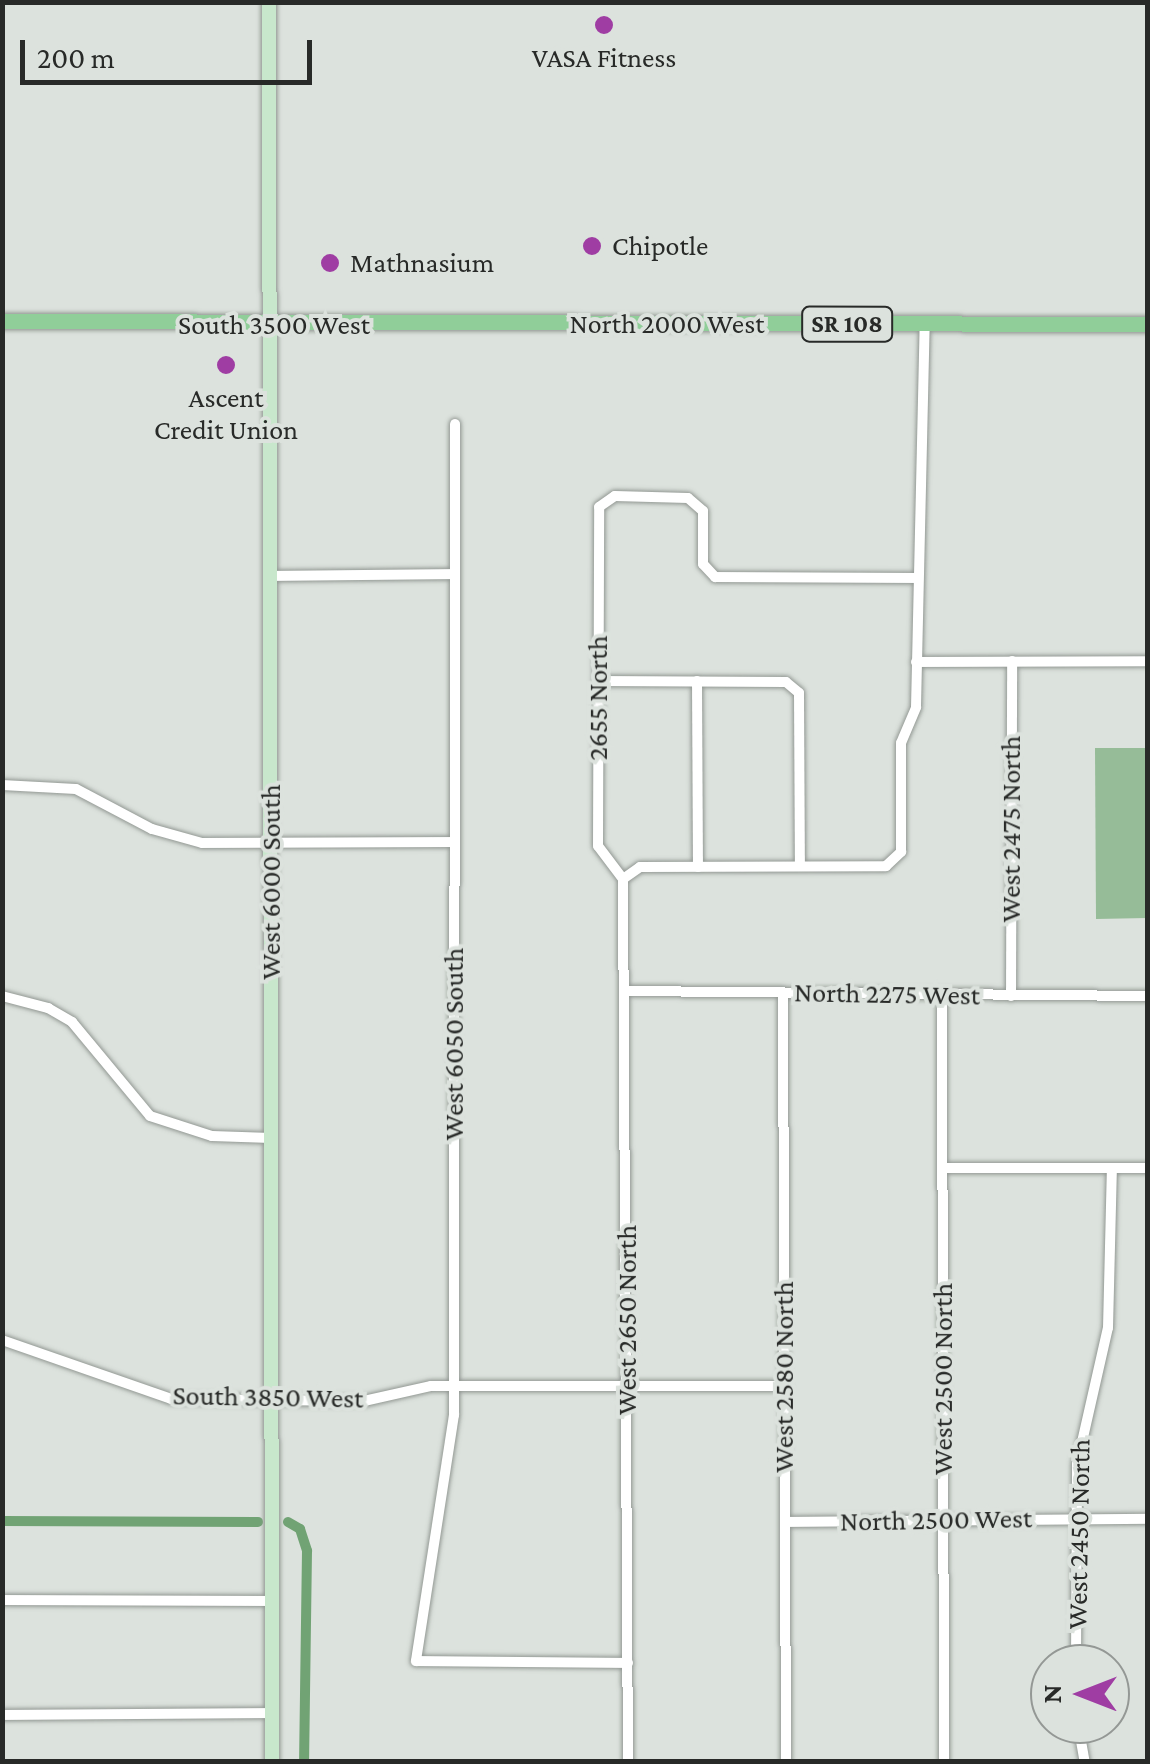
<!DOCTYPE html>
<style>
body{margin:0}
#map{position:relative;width:1150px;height:1764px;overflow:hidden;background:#dce2dd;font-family:"Crimson Pro",serif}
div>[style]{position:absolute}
.green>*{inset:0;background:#96bc98}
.canal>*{height:10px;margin:-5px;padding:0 5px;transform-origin:5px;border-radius:5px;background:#71a374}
.roads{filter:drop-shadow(0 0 2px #929893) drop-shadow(0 0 2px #929893)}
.street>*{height:10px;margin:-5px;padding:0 5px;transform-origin:5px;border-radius:5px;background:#fff}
.secondary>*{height:14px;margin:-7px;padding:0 7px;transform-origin:7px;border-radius:7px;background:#c8e7cc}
.primary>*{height:15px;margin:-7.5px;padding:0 7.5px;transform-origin:7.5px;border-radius:7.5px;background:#90ce99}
.dots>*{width:28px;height:28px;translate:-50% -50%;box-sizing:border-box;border:5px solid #dce2dd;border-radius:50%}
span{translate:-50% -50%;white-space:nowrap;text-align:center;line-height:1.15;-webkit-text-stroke:8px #dce2dd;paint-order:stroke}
.shield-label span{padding:2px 8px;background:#dce2dd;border:2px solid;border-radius:8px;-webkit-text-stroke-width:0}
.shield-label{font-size:25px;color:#282a28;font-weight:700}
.poi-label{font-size:28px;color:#282a28}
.left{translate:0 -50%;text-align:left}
.street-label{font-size:28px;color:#282a28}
.frame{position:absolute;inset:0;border:5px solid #282a28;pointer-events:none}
.north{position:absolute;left:1030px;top:1644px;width:100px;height:100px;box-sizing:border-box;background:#dce2dd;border:2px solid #949895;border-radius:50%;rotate:270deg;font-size:28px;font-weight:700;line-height:40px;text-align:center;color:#282a28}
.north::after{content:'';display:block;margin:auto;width:35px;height:45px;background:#9f3da3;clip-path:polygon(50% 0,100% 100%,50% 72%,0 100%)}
.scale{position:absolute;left:20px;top:40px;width:292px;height:45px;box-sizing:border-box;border:5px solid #282a28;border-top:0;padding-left:12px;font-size:30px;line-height:35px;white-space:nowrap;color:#282a28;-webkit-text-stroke:8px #dce2dd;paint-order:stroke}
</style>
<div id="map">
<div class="green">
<div style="clip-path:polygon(1095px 748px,1147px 748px,1147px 918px,1096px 919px)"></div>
</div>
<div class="canal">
<div style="left:2px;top:1521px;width:256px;rotate:0.2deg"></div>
<div style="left:288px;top:1522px;width:14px;rotate:30deg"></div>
<div style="left:300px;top:1529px;width:23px;rotate:72deg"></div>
<div style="left:307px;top:1551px;width:211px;rotate:90.8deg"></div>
</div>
<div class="roads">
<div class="street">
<div style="left:455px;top:424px;width:991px;rotate:90.06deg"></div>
<div style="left:454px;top:1415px;width:249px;rotate:98.8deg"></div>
<div style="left:416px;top:1661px;width:212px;rotate:0.5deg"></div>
<div style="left:271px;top:576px;width:184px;rotate:-0.6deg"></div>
<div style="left:916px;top:662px;width:232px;rotate:-0.2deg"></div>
<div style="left:598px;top:681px;width:188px;rotate:0.3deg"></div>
<div style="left:786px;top:682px;width:17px;rotate:40deg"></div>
<div style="left:799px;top:693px;width:173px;rotate:89.7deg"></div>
<div style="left:697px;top:681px;width:186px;rotate:89.7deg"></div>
<div style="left:2px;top:785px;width:74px;rotate:3.1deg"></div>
<div style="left:76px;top:789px;width:86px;rotate:27.8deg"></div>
<div style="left:152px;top:829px;width:52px;rotate:15.6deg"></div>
<div style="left:202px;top:843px;width:253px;rotate:-0.2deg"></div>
<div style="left:623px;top:879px;width:883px;rotate:89.68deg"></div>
<div style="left:623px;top:879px;width:21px;rotate:-35deg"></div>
<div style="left:640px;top:867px;width:246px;rotate:-0.2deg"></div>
<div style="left:886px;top:866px;width:21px;rotate:-43deg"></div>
<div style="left:901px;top:852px;width:109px;rotate:-90deg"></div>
<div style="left:901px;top:743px;width:39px;rotate:-67deg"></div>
<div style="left:916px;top:707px;width:383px;rotate:-88.7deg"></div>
<div style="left:623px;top:879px;width:41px;rotate:-127.1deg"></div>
<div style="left:598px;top:846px;width:339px;rotate:-89.8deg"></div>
<div style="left:599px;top:507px;width:19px;rotate:-35deg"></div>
<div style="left:615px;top:496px;width:73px;rotate:1.6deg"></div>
<div style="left:688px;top:498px;width:20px;rotate:41deg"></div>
<div style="left:703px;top:511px;width:53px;rotate:90deg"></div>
<div style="left:703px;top:564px;width:18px;rotate:47deg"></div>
<div style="left:715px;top:577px;width:201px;rotate:0.3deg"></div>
<div style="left:627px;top:991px;width:521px;rotate:0.55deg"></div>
<div style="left:783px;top:993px;width:769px;rotate:89.78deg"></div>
<div style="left:2px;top:996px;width:48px;rotate:14.6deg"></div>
<div style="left:48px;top:1008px;width:28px;rotate:30deg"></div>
<div style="left:72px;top:1022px;width:122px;rotate:50.3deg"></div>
<div style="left:150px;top:1116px;width:65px;rotate:17.9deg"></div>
<div style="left:212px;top:1136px;width:59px;rotate:1.9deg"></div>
<div style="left:942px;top:996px;width:766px;rotate:89.85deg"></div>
<div style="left:1011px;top:996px;width:335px;rotate:-89.8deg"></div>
<div style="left:942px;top:1168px;width:206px"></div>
<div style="left:2px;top:1340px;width:179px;rotate:19.2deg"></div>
<div style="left:171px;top:1399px;width:193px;rotate:0.6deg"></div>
<div style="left:364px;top:1401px;width:69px;rotate:-12.6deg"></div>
<div style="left:431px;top:1386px;width:353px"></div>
<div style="left:785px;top:1522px;width:363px;rotate:-0.5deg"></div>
<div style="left:2px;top:1600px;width:269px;rotate:0.2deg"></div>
<div style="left:1076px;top:1664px;width:200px;rotate:-89.7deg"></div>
<div style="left:1077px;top:1464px;width:139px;rotate:-77.2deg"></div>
<div style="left:1108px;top:1328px;width:160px;rotate:-88.6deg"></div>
<div style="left:2px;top:1715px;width:270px;rotate:-0.4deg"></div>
<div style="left:1078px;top:1724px;width:39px;rotate:80deg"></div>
</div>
<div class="secondary">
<div style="left:269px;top:2px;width:1760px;rotate:89.9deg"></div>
</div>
<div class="primary">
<div style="left:2px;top:321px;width:1146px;rotate:0.15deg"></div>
</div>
</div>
<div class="dots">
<div style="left:604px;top:25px;background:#9f3da3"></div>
<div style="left:592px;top:246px;background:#9f3da3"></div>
<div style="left:330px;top:263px;background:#9f3da3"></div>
<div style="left:226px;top:365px;background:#9f3da3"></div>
</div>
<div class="shield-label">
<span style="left:847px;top:324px">SR 108</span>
</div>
<div class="poi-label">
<span style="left:604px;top:58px">VASA Fitness</span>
<span class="left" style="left:612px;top:246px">Chipotle</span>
<span class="left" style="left:350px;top:263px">Mathnasium</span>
<span style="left:226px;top:414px">Ascent<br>Credit Union</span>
</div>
<div class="street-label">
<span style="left:667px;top:324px">North 2000 West</span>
<span style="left:274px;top:325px">South 3500 West</span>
<span style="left:598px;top:698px;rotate:-90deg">2655 North</span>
<span style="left:1011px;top:829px;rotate:-90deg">West 2475 North</span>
<span style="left:271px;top:882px;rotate:-90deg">West 6000 South</span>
<span style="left:887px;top:994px;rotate:1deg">North 2275 West</span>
<span style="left:454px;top:1044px;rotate:-90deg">West 6050 South</span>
<span style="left:627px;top:1320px;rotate:-90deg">West 2650 North</span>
<span style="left:784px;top:1377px;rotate:-90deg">West 2580 North</span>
<span style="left:943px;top:1379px;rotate:-90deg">West 2500 North</span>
<span style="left:268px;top:1397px;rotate:1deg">South 3850 West</span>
<span style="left:936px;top:1520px;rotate:-1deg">North 2500 West</span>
<span style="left:1079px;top:1534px;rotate:-89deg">West 2450 North</span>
</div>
<div class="frame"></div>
<div class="north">N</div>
<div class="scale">200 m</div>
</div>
